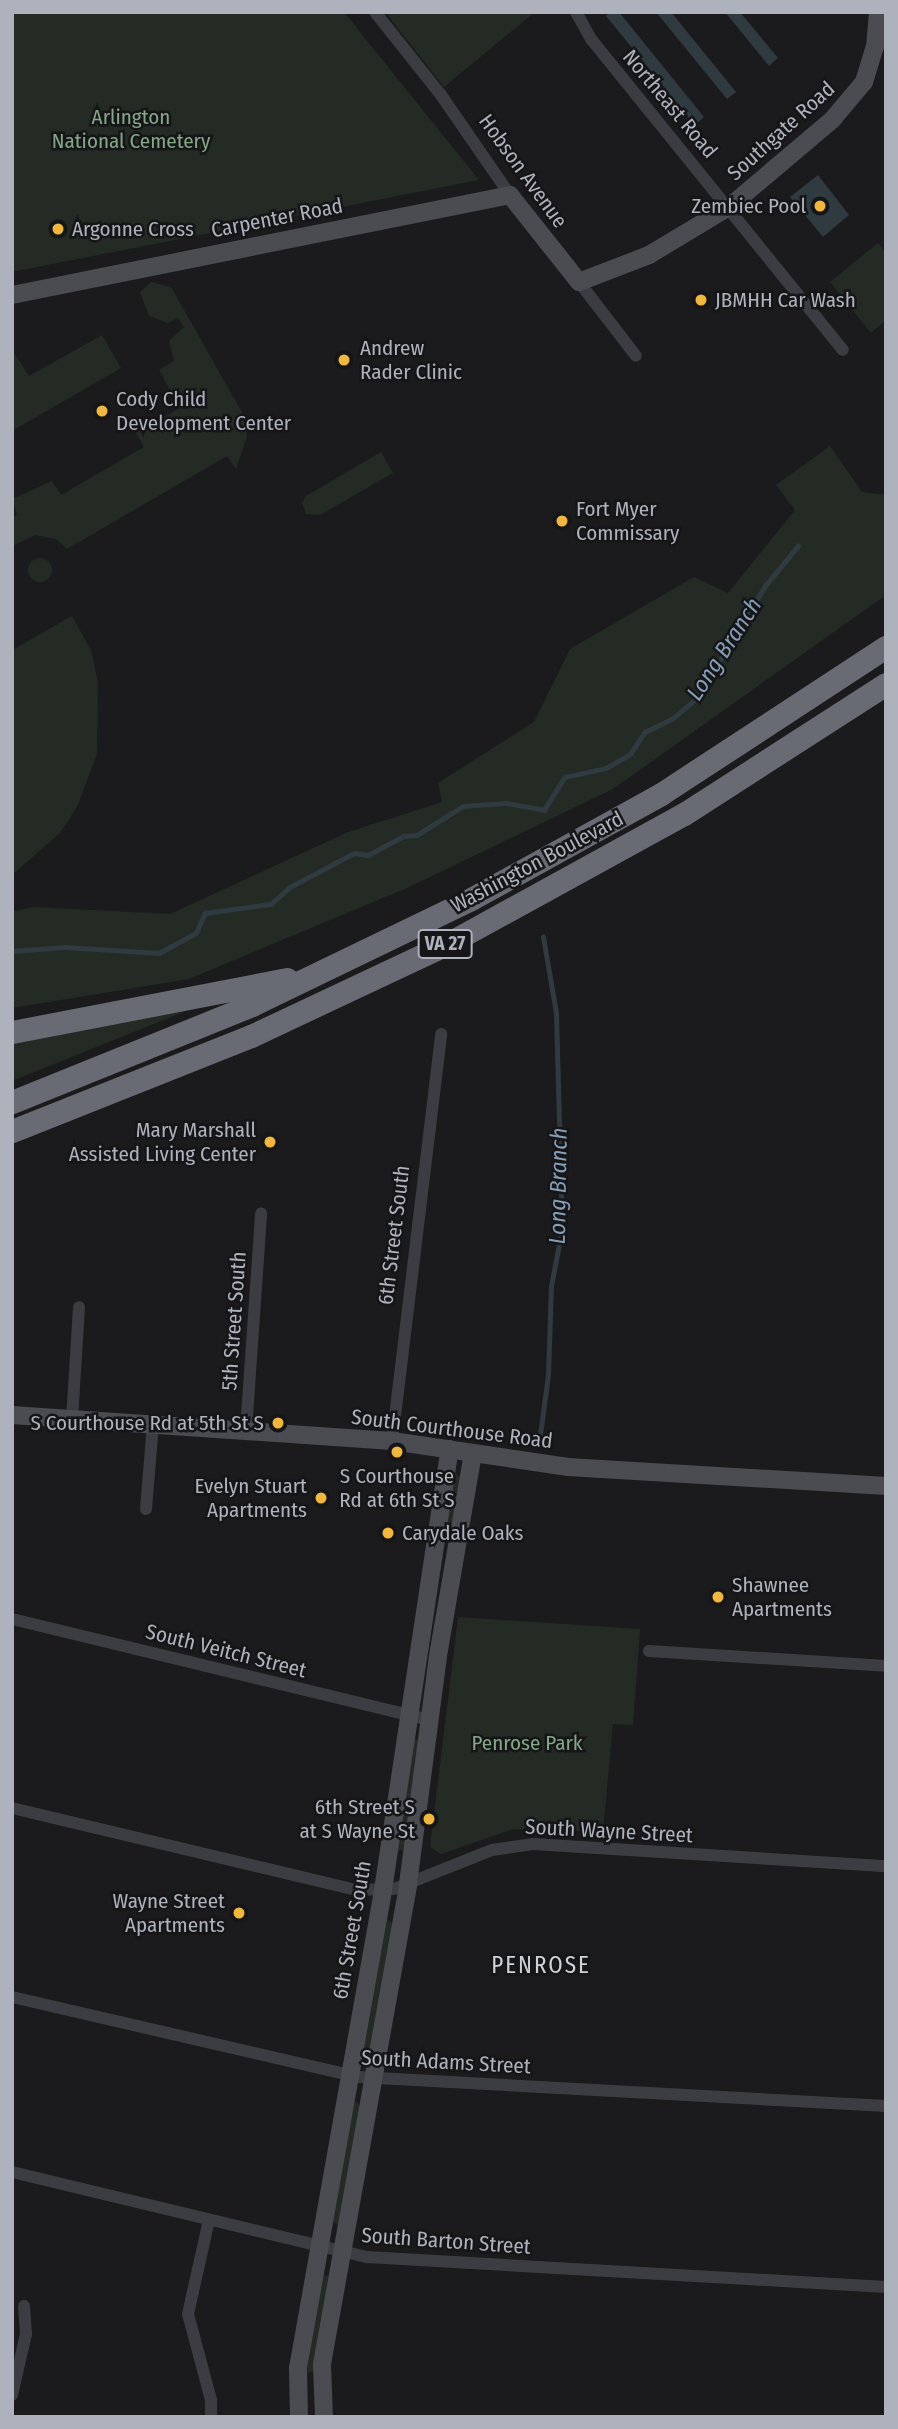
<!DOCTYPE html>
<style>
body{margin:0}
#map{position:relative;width:898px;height:2429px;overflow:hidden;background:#1b1b1d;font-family:"Fira Sans Condensed",sans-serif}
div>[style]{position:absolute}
.green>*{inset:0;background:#232b24}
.round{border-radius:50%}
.water>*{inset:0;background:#303a41}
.stream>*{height:4.5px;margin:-2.25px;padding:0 2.25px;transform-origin:2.25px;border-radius:2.25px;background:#303a41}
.street>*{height:12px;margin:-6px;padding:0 6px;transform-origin:6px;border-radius:6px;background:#3c3d42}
.secondary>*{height:18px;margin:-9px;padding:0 9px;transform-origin:9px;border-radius:9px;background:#4a4c52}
.highway>*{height:23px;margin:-11.5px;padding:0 11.5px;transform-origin:11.5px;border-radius:11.5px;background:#686b73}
.dots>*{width:19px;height:19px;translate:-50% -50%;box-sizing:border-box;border:4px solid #161618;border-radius:50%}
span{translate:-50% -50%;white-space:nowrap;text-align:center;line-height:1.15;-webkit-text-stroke:5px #161618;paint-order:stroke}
.shield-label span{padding:2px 5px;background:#161618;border:2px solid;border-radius:5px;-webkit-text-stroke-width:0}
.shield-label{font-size:19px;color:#aeb2bc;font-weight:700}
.street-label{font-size:21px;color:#aeb2bc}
.park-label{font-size:21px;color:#85a788}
.poi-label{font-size:21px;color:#aeb2bc}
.right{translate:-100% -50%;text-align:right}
.left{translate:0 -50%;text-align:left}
.water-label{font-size:23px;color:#869fb6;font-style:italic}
.neighbourhood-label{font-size:23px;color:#cfd1d8;letter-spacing:2px}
.frame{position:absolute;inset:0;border:14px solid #aeb2bc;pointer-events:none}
</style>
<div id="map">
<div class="green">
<div style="clip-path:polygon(12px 12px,344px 12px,479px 180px,12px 272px)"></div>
<div style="clip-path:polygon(385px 12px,535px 12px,444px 87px)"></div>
<div style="clip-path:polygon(878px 243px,886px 252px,886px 320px,871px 333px,830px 282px)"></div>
<div style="clip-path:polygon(151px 282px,171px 287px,243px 414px,247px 436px,236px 469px,227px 456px,67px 549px,56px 539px,35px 535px,12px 546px,12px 518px,17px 515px,12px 499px,52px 481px,61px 495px,144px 447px,136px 433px,180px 408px,159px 370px,174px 361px,169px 341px,184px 327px,178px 318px,168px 323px,149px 316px,140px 292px)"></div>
<div style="clip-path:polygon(102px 335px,121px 368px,12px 431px,12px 350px,29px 376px)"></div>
<div style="clip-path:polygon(830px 446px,862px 492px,886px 495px,886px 595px,613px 789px,407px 888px,189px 979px,12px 1008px,12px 912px,33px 907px,170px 914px,348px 832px,442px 802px,438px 783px,534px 722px,570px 649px,694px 577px,728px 593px,795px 510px,776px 485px)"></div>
<div style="clip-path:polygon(381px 452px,393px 473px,320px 515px,306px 514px,302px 503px,306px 496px)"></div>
<div class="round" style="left:28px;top:558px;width:24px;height:24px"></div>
<div style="clip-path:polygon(72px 616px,91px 650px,98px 683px,97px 754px,77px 807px,60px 833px,12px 875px,12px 650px)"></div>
<div style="clip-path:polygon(191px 1009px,12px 1081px,12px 1037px)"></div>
<div style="clip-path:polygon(455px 1473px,462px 1478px,448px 1542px,443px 1541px)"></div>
<div style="clip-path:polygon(458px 1617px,640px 1629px,633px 1725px,613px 1724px,603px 1832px,514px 1829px,441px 1854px,430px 1847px)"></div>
<div style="clip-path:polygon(413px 1737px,420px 1742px,407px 1848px,398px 1852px)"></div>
<div style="clip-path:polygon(387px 1919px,394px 1924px,372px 2048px,364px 2051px)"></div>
<div style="clip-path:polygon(356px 2102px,362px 2107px,338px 2225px,331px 2220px,351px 2105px)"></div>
<div style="clip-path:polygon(329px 2275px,315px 2371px,307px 2373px,321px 2277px)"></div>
</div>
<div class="water">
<div style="clip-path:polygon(610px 12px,619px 12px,704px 117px,695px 125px,606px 16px)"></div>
<div style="clip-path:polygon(656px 12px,671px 12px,736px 92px,727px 99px)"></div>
<div style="clip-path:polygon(725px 12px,740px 12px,778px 58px,769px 66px)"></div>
<div style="clip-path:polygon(818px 175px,849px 215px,823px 237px,790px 197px)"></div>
</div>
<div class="stream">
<div style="left:12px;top:951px;width:53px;rotate:-4.3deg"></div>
<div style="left:65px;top:947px;width:94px;rotate:3.7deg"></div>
<div style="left:159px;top:953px;width:42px;rotate:-28.4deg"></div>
<div style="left:196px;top:933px;width:22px;rotate:-66deg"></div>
<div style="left:205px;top:913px;width:67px;rotate:-7.8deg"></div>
<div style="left:271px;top:904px;width:25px;rotate:-42deg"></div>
<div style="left:290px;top:887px;width:72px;rotate:-28deg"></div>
<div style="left:354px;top:853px;width:14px;rotate:8deg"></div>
<div style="left:368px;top:855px;width:40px;rotate:-28deg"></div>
<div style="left:403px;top:836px;width:14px;rotate:-4deg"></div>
<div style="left:417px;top:835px;width:54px;rotate:-32.2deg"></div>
<div style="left:463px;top:806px;width:43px;rotate:-4deg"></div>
<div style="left:506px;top:803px;width:39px;rotate:10deg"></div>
<div style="left:544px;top:810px;width:39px;rotate:-58deg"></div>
<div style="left:565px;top:777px;width:42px;rotate:-12.4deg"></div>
<div style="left:606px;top:768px;width:28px;rotate:-30deg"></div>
<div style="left:630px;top:754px;width:27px;rotate:-56deg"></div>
<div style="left:645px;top:732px;width:30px;rotate:-26deg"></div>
<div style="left:672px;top:719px;width:34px;rotate:-40deg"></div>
<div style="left:698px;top:697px;width:130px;rotate:-58.9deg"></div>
<div style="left:765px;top:586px;width:52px;rotate:-50.5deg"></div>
<div style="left:540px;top:1435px;width:61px;rotate:-82.4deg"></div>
<div style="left:548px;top:1375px;width:89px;rotate:-88.1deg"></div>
<div style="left:551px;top:1286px;width:58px;rotate:-79.1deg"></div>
<div style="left:562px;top:1229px;width:216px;rotate:-91.6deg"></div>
<div style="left:556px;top:1013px;width:77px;rotate:-99.7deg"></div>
</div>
<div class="street">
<div style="left:375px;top:12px;width:106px;rotate:51.5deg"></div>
<div style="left:441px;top:95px;width:121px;rotate:55.4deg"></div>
<div style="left:576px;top:12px;width:31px;rotate:61deg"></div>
<div style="left:591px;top:39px;width:400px;rotate:51deg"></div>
<div style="left:579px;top:282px;width:93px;rotate:52.4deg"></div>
<div style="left:72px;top:1419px;width:112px;rotate:-86.4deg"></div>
<div style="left:246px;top:1430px;width:217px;rotate:-86deg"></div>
<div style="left:392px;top:1441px;width:410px;rotate:-83.1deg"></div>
<div style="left:146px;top:1509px;width:85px;rotate:-85.3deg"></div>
<div style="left:12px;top:1619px;width:430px;rotate:13.6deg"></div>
<div style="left:649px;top:1651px;width:237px;rotate:3.6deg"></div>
<div style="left:12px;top:1808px;width:355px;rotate:13.4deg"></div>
<div style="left:357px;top:1890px;width:37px;rotate:-2deg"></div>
<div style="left:394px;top:1889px;width:105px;rotate:-21.7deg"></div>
<div style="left:492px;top:1850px;width:41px;rotate:-8.3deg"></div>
<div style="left:533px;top:1844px;width:354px;rotate:3.6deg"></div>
<div style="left:12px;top:1997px;width:356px;rotate:13deg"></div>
<div style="left:359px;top:2077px;width:528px;rotate:3.15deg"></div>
<div style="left:12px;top:2172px;width:365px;rotate:13.5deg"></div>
<div style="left:367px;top:2257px;width:520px;rotate:3.31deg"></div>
<div style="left:209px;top:2220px;width:96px;rotate:102.6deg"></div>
<div style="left:188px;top:2314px;width:89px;rotate:75deg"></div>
<div style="left:211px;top:2400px;width:17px;rotate:90deg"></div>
<div style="left:12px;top:2395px;width:63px;rotate:-77.1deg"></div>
<div style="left:26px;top:2334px;width:28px;rotate:-94deg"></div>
</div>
<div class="secondary">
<div style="left:12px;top:295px;width:508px;rotate:-11.35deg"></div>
<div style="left:510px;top:195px;width:111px;rotate:51.6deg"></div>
<div style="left:579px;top:282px;width:75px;rotate:-21.1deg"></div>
<div style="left:649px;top:255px;width:93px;rotate:-31deg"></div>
<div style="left:729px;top:207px;width:135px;rotate:-40.2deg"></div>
<div style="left:832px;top:120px;width:50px;rotate:-49.9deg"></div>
<div style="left:864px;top:82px;width:37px;rotate:-73deg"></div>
<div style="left:875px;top:47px;width:35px;rotate:-85deg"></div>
<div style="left:12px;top:1415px;width:381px;rotate:3.9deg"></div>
<div style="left:392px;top:1441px;width:178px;rotate:8.4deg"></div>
<div style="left:568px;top:1467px;width:319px;rotate:3.4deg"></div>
<div style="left:299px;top:2417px;width:49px;rotate:-91.2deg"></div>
<div style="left:298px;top:2368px;width:485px;rotate:-79.9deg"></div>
<div style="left:383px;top:1890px;width:446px;rotate:-81.4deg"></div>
<div style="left:324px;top:2417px;width:53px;rotate:-92.2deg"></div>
<div style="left:322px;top:2364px;width:488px;rotate:-79.8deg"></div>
<div style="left:408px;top:1884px;width:236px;rotate:-82.5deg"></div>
<div style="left:439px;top:1650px;width:199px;rotate:-80.2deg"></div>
</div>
<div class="highway">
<div style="left:12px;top:1032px;width:280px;rotate:-10.9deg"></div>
<div style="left:12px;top:1102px;width:259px;rotate:-22deg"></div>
<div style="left:252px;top:1005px;width:243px;rotate:-25.8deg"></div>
<div style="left:471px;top:899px;width:217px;rotate:-28.9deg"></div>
<div style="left:661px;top:794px;width:269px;rotate:-33.2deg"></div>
<div style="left:12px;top:1131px;width:257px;rotate:-21.7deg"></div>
<div style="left:251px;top:1036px;width:219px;rotate:-25.2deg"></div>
<div style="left:449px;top:943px;width:268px;rotate:-28.8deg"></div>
<div style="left:684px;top:814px;width:240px;rotate:-32.8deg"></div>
</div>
<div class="dots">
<div style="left:820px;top:206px;background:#f0b740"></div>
<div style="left:58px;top:229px;background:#f0b740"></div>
<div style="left:701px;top:300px;background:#f0b740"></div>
<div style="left:344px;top:360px;background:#f0b740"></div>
<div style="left:102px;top:411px;background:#f0b740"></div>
<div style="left:562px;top:521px;background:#f0b740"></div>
<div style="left:270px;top:1142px;background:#f0b740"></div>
<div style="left:278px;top:1423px;background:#f0b740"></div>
<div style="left:397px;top:1452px;background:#f0b740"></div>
<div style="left:321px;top:1498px;background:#f0b740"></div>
<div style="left:388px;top:1533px;background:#f0b740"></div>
<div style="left:718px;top:1597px;background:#f0b740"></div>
<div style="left:429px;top:1819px;background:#f0b740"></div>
<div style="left:239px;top:1913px;background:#f0b740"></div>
</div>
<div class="shield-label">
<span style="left:445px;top:944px">VA 27</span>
</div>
<div class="street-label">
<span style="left:670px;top:104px;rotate:50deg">Northeast Road</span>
<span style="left:781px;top:131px;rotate:-42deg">Southgate Road</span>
<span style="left:523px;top:171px;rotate:54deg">Hobson Avenue</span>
<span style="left:277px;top:218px;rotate:-11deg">Carpenter Road</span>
<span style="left:537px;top:862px;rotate:-28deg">Washington Boulevard</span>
<span style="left:394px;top:1235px;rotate:-83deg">6th Street South</span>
<span style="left:234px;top:1321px;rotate:-86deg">5th Street South</span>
<span style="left:452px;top:1429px;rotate:7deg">South Courthouse Road</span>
<span style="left:226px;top:1651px;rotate:14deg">South Veitch Street</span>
<span style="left:609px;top:1831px;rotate:3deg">South Wayne Street</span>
<span style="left:352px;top:1930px;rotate:-80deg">6th Street South</span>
<span style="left:446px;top:2062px;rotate:3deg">South Adams Street</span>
<span style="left:446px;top:2241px;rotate:4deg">South Barton Street</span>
</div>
<div class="park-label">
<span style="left:131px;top:129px">Arlington<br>National Cemetery</span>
<span style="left:527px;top:1743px">Penrose Park</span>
</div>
<div class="poi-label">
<span class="right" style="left:806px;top:206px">Zembiec Pool</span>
<span class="left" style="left:72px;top:229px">Argonne Cross</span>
<span class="left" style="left:715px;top:300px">JBMHH Car Wash</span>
<span class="left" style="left:360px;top:360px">Andrew<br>Rader Clinic</span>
<span class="left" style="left:116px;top:411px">Cody Child<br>Development Center</span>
<span class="left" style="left:576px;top:521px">Fort Myer<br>Commissary</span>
<span class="right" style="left:256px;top:1142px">Mary Marshall<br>Assisted Living Center</span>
<span class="right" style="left:264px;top:1423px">S Courthouse Rd at 5th St S</span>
<span style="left:397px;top:1488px">S Courthouse<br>Rd at 6th St S</span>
<span class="right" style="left:307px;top:1498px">Evelyn Stuart<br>Apartments</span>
<span class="left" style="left:402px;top:1533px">Carydale Oaks</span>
<span class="left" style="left:732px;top:1597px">Shawnee<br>Apartments</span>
<span class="right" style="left:415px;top:1819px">6th Street S<br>at S Wayne St</span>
<span class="right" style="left:225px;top:1913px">Wayne Street<br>Apartments</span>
</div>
<div class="water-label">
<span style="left:724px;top:649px;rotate:-57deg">Long Branch</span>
<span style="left:558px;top:1186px;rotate:-89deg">Long Branch</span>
</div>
<div class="neighbourhood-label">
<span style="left:541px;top:1965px">PENROSE</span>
</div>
<div class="frame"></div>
</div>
